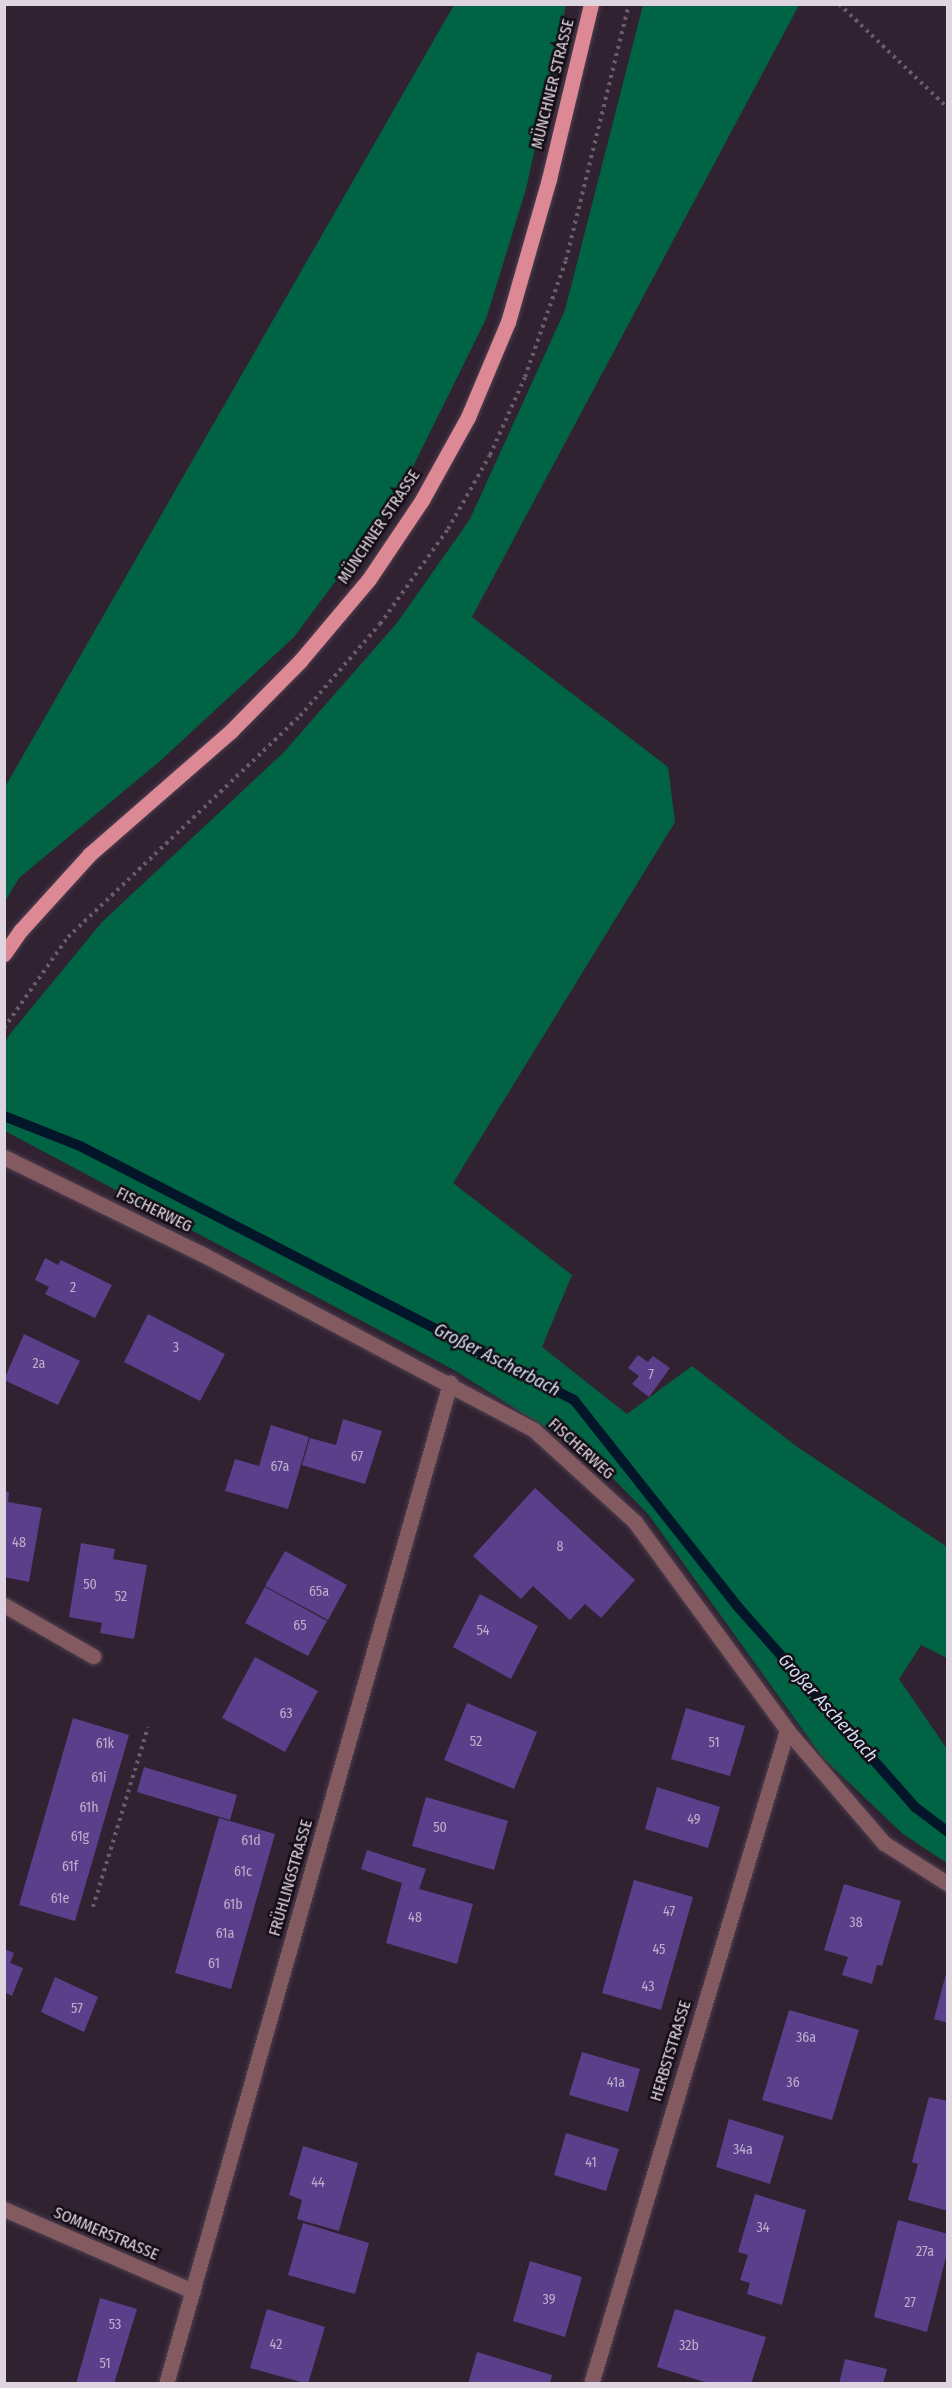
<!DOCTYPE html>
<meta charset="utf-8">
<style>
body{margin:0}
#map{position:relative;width:952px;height:2388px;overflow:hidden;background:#312232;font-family:"Fira Sans Condensed",sans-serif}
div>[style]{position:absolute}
.forest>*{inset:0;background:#006444}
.stream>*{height:10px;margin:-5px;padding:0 5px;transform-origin:5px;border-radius:5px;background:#031529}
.building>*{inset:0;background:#5c3f8b}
.path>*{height:4px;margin-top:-2px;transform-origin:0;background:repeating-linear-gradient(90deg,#6a5d6b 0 3px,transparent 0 7.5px)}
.roads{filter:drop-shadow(0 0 2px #4d3f4e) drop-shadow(0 0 2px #4d3f4e)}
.minor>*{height:15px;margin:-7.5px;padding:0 7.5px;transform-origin:7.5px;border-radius:7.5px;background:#825a5f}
.major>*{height:15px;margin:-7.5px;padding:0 7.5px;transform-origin:7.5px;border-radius:7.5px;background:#dc8995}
span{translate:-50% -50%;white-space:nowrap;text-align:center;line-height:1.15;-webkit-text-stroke:5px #150e16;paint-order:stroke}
.number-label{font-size:14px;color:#beb0cb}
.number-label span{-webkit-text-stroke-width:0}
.street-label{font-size:16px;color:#dfd5e0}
.water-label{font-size:18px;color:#cfdff1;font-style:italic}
.frame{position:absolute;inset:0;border:6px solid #dfd5e0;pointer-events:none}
</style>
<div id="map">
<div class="forest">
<div style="clip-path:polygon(454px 5px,566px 5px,526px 189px,486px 319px,398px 497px,294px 637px,159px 762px,19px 878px,5px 901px,5px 787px)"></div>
<div style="clip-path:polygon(643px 5px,799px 5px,472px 617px,668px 767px,675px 822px,453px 1183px,572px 1275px,542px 1347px,627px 1414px,692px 1366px,796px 1446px,947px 1547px,947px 1658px,921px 1645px,899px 1679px,947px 1749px,947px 1863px,903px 1834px,823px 1758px,648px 1514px,592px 1457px,454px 1370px,5px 1131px,5px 1043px,10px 1034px,102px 922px,284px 752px,397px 623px,470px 519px,565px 310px)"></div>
</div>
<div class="stream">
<div style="left:4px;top:1116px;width:82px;rotate:21.5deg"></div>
<div style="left:80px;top:1146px;width:555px;rotate:27.21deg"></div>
<div style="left:574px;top:1400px;width:265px;rotate:51.6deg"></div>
<div style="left:739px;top:1608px;width:266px;rotate:48.5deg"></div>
<div style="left:915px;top:1807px;width:41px;rotate:37.1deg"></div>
</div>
<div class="building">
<div style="clip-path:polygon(45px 1258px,58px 1265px,61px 1260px,112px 1285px,95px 1318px,45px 1294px,49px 1287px,35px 1280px)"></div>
<div style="clip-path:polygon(148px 1314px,225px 1354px,200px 1401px,124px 1362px)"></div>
<div style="clip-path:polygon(24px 1334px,80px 1361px,58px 1405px,4px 1380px)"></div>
<div style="clip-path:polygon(638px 1355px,648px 1362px,653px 1356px,670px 1368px,649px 1397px,632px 1384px,639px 1376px,628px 1368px)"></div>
<div style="clip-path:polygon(343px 1419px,382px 1431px,365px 1484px,302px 1465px,310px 1438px,336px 1445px)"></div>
<div style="clip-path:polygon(271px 1425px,309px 1437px,288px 1509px,225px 1491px,235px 1459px,259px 1466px)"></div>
<div style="clip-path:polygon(535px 1488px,635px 1580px,601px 1618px,585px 1604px,570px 1620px,533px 1586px,521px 1599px,473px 1556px)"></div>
<div style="clip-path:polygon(4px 1491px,9px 1492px,8px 1502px,42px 1508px,29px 1582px,4px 1577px)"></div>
<div style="clip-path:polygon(81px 1543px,115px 1549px,113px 1559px,147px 1565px,134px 1639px,100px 1633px,102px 1623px,69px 1617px)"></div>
<div style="clip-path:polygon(285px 1551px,347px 1585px,328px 1620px,265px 1586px)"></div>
<div style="clip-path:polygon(265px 1587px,327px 1621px,308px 1656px,245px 1623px)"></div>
<div style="clip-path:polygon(480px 1594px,538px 1626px,511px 1679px,453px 1647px)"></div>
<div style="clip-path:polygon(255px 1657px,318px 1691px,285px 1752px,222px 1718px)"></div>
<div style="clip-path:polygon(467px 1703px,537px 1732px,514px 1789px,444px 1760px)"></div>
<div style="clip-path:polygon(686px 1708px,745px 1726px,730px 1776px,671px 1759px)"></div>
<div style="clip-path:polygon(73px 1718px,129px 1735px,75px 1921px,19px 1905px)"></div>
<div style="clip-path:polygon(144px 1767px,237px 1795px,230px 1820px,137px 1792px)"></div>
<div style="clip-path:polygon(657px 1787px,720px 1807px,708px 1848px,645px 1829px)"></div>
<div style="clip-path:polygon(426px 1797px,508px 1821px,494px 1870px,412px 1846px)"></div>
<div style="clip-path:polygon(219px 1818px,275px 1834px,231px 1989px,175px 1973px)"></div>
<div style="clip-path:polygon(367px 1850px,426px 1869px,419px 1889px,473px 1904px,457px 1964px,386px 1943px,402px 1883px,361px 1869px)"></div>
<div style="clip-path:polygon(634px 1880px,693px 1897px,661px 2010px,602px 1993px)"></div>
<div style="clip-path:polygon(844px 1884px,901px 1901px,882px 1966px,877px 1965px,872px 1984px,842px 1975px,848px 1957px,824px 1950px)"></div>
<div style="clip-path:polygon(4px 1949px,14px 1953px,10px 1963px,23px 1968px,12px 1996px,4px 1992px)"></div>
<div style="clip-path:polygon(947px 1970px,948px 1970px,948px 2023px,934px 2019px)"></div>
<div style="clip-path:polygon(55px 1977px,98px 1997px,84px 2032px,41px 2012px)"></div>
<div style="clip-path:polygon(789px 2010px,859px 2030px,832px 2120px,762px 2100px)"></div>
<div style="clip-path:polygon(582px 2052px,640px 2069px,628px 2112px,569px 2095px)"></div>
<div style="clip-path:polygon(929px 2097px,948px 2101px,948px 2211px,908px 2200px,918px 2164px,912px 2162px)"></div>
<div style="clip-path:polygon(729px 2119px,784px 2136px,770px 2184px,716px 2167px)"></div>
<div style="clip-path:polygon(566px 2133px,619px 2149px,606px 2191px,554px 2175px)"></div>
<div style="clip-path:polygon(303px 2146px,358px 2163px,339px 2231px,297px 2219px,302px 2200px,289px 2195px)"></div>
<div style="clip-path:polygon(755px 2194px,806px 2210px,782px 2305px,747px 2294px,750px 2283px,740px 2280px,748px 2255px,738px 2252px)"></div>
<div style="clip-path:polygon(898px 2220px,948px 2234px,948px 2249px,927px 2332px,874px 2317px)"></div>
<div style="clip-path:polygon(303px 2223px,369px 2243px,355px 2294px,288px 2275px)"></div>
<div style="clip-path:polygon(530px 2261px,582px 2277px,565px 2337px,513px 2321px)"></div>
<div style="clip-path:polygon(100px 2298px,137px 2309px,114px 2384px,76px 2384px)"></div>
<div style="clip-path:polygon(267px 2309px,325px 2327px,308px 2384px,250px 2368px)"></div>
<div style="clip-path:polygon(675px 2309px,766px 2337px,751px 2384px,711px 2384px,657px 2367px)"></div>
<div style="clip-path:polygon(477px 2352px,552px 2375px,550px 2384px,468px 2384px)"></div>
<div style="clip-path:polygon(845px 2359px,887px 2369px,883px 2384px,839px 2384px)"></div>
</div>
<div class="path">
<div style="left:839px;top:4px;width:151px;rotate:43.7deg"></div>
<div style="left:4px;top:1028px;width:111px;rotate:-54.9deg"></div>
<div style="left:68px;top:937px;width:320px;rotate:-43.6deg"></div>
<div style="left:300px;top:716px;width:122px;rotate:-49deg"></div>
<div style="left:380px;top:624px;width:117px;rotate:-54.4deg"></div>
<div style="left:448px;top:529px;width:85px;rotate:-60.4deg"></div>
<div style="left:490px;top:455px;width:85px;rotate:-65.8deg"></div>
<div style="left:525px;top:377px;width:124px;rotate:-70.7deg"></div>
<div style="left:566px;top:260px;width:264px;rotate:-76.2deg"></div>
<div style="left:93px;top:1907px;width:188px;rotate:-73deg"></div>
</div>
<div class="roads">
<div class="minor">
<div style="left:4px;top:1157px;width:218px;rotate:26.1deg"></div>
<div style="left:200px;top:1253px;width:378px;rotate:27.9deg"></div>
<div style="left:534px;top:1430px;width:137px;rotate:42.3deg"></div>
<div style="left:635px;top:1522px;width:258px;rotate:53.8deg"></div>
<div style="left:787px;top:1730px;width:149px;rotate:49.4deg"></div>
<div style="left:884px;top:1843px;width:76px;rotate:32.6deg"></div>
<div style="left:4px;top:1605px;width:103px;rotate:29.8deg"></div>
<div style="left:4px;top:2209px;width:206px;rotate:23.5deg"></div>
<div style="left:166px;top:2384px;width:1041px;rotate:-74.16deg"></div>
<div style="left:591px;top:2384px;width:683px;rotate:-73.32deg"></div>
</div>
<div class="major">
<div style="left:4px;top:954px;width:29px;rotate:-55deg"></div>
<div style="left:21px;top:930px;width:103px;rotate:-47.8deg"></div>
<div style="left:90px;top:854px;width:187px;rotate:-41.1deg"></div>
<div style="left:231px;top:731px;width:98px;rotate:-45.4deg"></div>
<div style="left:300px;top:661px;width:107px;rotate:-49.9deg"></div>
<div style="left:369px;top:579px;width:95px;rotate:-56.1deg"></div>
<div style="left:422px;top:500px;width:95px;rotate:-61deg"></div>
<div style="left:468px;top:417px;width:103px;rotate:-67.2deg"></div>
<div style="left:508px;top:322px;width:149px;rotate:-74deg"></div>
<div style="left:549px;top:179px;width:180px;rotate:-76.5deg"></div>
</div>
</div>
<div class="number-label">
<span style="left:73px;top:1288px">2</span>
<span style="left:176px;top:1348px">3</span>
<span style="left:39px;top:1364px">2a</span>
<span style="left:651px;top:1375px">7</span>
<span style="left:357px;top:1457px">67</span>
<span style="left:280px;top:1467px">67a</span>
<span style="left:19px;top:1543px">48</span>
<span style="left:560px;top:1547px">8</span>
<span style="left:90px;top:1585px">50</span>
<span style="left:319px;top:1592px">65a</span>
<span style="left:121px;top:1597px">52</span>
<span style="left:300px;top:1626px">65</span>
<span style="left:483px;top:1631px">54</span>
<span style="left:286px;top:1714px">63</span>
<span style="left:476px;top:1742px">52</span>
<span style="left:714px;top:1743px">51</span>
<span style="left:105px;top:1744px">61k</span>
<span style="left:99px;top:1778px">61i</span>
<span style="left:89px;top:1808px">61h</span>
<span style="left:694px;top:1820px">49</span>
<span style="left:440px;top:1828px">50</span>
<span style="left:80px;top:1837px">61g</span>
<span style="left:251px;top:1841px">61d</span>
<span style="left:70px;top:1867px">61f</span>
<span style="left:243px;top:1872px">61c</span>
<span style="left:60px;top:1899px">61e</span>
<span style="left:233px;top:1905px">61b</span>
<span style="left:669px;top:1912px">47</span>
<span style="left:415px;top:1918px">48</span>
<span style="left:856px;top:1923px">38</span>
<span style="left:225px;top:1934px">61a</span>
<span style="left:659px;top:1950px">45</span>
<span style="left:214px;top:1964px">61</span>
<span style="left:648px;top:1987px">43</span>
<span style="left:77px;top:2009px">57</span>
<span style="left:806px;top:2038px">36a</span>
<span style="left:616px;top:2083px">41a</span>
<span style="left:793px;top:2083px">36</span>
<span style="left:743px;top:2150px">34a</span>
<span style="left:591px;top:2163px">41</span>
<span style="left:318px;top:2183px">44</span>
<span style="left:763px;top:2228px">34</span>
<span style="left:925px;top:2252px">27a</span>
<span style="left:549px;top:2300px">39</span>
<span style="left:910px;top:2303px">27</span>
<span style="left:115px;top:2325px">53</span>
<span style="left:276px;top:2345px">42</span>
<span style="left:689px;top:2346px">32b</span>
<span style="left:105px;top:2364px">51</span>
</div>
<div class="street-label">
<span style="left:553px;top:84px;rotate:-76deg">MÜNCHNER STRASSE</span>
<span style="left:379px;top:527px;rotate:-56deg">MÜNCHNER STRASSE</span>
<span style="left:154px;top:1210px;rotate:26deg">FISCHERWEG</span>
<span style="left:581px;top:1449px;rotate:42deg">FISCHERWEG</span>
<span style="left:291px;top:1878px;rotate:-74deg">FRÜHLINGSTRASSE</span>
<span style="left:671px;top:2051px;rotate:-73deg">HERBSTSTRASSE</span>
<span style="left:106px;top:2234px;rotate:23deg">SOMMERSTRASSE</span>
</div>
<div class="water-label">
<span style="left:497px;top:1360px;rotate:27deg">Großer Ascherbach</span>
<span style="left:828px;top:1708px;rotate:48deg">Großer Ascherbach</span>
</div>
<div class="frame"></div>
</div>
